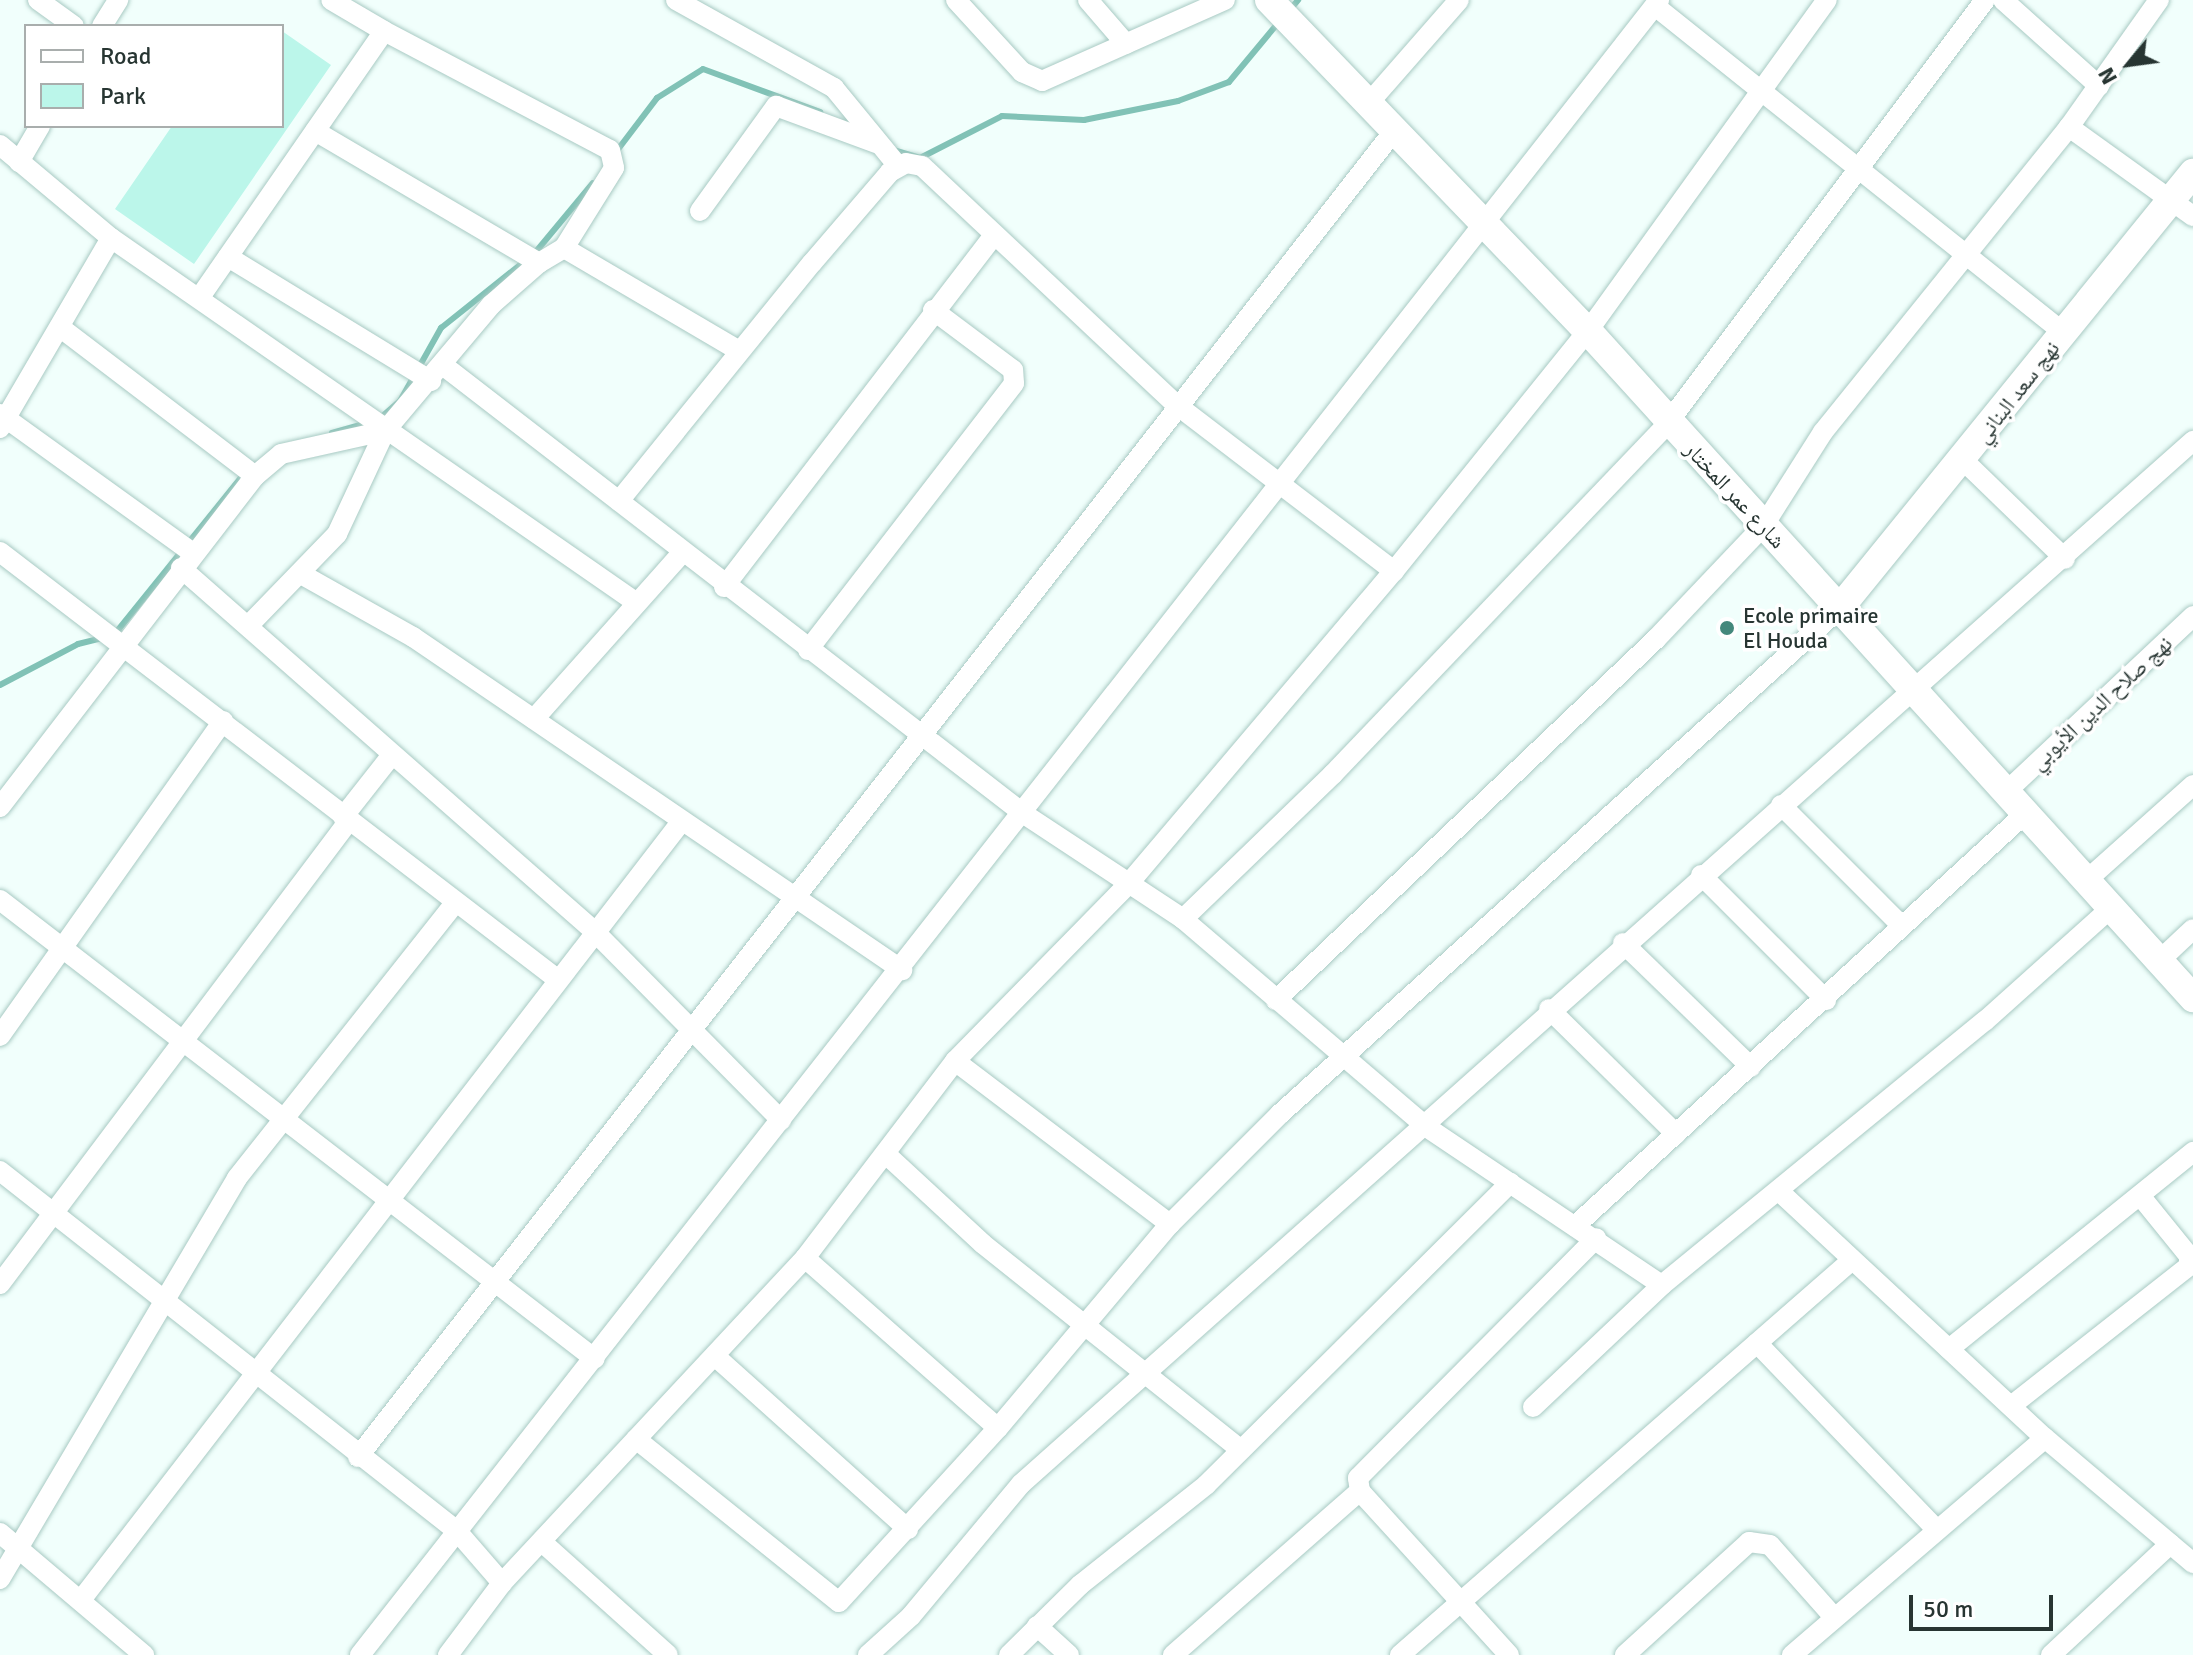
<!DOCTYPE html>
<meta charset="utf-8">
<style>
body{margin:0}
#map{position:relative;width:2193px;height:1655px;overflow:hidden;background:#f1fffc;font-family:Signika,"Noto Naskh Arabic",sans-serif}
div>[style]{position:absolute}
.green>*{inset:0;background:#bbf6ea}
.stream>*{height:6px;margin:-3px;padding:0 3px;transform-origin:3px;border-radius:3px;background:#81c2b6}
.roads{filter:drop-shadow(0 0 2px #a8cac3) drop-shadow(0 0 2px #a8cac3)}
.street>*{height:20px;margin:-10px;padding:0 10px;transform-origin:10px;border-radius:10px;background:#fff}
.secondary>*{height:28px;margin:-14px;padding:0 14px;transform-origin:14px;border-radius:14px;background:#fff}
.dots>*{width:22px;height:22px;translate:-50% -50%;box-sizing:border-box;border:4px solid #fff;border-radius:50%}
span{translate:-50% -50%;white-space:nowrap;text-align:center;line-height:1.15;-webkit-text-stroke:7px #fff;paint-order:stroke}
.street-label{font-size:22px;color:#273532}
.poi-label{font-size:22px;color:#273532}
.left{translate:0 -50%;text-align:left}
.legend{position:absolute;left:24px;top:24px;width:260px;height:104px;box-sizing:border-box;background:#fff;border:2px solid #a9aead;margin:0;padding:10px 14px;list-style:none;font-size:24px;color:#273532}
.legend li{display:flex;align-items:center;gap:16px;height:40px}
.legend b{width:40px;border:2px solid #a9aead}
.north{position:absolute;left:2089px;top:24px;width:80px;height:80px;-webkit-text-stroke:6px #fff;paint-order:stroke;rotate:241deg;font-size:22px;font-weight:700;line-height:32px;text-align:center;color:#273532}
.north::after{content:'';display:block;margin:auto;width:28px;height:36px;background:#273532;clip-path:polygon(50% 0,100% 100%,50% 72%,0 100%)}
.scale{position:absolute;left:1909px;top:1595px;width:144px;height:36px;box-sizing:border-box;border:4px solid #273532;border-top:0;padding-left:10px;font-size:24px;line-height:28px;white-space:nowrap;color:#273532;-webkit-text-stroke:6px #fff;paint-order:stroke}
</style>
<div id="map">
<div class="green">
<div style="clip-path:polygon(282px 31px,331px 65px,194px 264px,115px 209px,172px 126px,282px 126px)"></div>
</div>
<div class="stream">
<div style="left:1288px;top:12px;width:16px;rotate:-50deg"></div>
<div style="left:894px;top:150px;width:27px;rotate:17deg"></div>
<div style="left:920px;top:158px;width:92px;rotate:-27.1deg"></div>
<div style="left:1002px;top:116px;width:82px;rotate:2.8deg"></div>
<div style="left:1084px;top:120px;width:96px;rotate:-11.4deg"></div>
<div style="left:1178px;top:101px;width:54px;rotate:-20.4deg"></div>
<div style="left:1229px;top:82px;width:77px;rotate:-50.3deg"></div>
<div style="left:616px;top:152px;width:68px;rotate:-52.8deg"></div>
<div style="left:657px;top:98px;width:54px;rotate:-32.2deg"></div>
<div style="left:703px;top:69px;width:125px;rotate:20.2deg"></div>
<div style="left:534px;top:254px;width:92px;rotate:-50.3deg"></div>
<div style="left:378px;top:420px;width:29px;rotate:-41deg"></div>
<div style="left:400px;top:401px;width:84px;rotate:-60.7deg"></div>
<div style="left:441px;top:328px;width:107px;rotate:-38.6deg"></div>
<div style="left:332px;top:433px;width:36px;rotate:-16deg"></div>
<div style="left:0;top:685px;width:88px;rotate:-27.7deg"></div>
<div style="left:78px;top:644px;width:37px;rotate:-14deg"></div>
<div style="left:114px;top:635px;width:207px;rotate:-51.1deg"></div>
</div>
<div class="roads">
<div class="street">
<div style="left:38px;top:0;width:44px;rotate:35.8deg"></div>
<div style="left:676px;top:0;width:181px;rotate:29.1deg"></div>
<div style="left:834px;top:88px;width:101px;rotate:50.6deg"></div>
<div style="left:956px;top:0;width:98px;rotate:47.5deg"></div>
<div style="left:1022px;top:72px;width:22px;rotate:24deg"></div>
<div style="left:1042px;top:81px;width:200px;rotate:-23.9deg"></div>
<div style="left:1088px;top:0;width:58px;rotate:49.2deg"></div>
<div style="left:2003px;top:0;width:129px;rotate:41.9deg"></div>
<div style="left:1655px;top:6px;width:524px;rotate:38.64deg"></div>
<div style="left:102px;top:26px;width:31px;rotate:-58deg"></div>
<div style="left:384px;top:31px;width:255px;rotate:27.8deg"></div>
<div style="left:610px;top:150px;width:18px;rotate:77deg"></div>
<div style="left:614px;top:168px;width:94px;rotate:122deg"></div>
<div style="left:1368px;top:104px;width:138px;rotate:-48.8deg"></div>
<div style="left:2069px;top:127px;width:153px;rotate:35.7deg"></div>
<div style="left:315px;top:131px;width:260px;rotate:30.5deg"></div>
<div style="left:0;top:145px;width:145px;rotate:40deg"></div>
<div style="left:111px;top:238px;width:640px;rotate:34.76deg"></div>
<div style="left:19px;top:162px;width:42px;rotate:-59.7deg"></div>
<div style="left:700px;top:211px;width:130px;rotate:-54.1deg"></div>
<div style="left:776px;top:106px;width:107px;rotate:20.3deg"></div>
<div style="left:228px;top:257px;width:238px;rotate:31.4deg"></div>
<div style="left:200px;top:297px;width:323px;rotate:-55.3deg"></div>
<div style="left:384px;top:31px;width:61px;rotate:-149.7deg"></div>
<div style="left:61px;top:328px;width:244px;rotate:37.3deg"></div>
<div style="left:444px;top:366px;width:733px;rotate:37.68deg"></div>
<div style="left:1024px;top:814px;width:191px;rotate:33.4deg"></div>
<div style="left:1183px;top:919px;width:209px;rotate:-44deg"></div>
<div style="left:1333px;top:774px;width:484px;rotate:-46.3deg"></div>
<div style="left:1667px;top:424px;width:530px;rotate:-53.13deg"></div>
<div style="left:0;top:414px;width:238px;rotate:35.8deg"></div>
<div style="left:0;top:428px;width:220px;rotate:-59.7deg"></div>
<div style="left:1963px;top:460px;width:142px;rotate:44.1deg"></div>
<div style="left:619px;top:501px;width:306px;rotate:-51deg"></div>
<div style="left:812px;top:263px;width:120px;rotate:-49.4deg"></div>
<div style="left:890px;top:172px;width:18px;rotate:-29deg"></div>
<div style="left:906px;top:163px;width:16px;rotate:11deg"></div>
<div style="left:922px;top:166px;width:351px;rotate:43.2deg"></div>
<div style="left:1178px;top:406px;width:272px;rotate:37.4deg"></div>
<div style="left:0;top:552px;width:702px;rotate:37.47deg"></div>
<div style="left:181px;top:568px;width:550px;rotate:41.31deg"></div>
<div style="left:594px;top:931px;width:266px;rotate:45.3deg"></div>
<div style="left:301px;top:574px;width:129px;rotate:29.4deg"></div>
<div style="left:413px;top:637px;width:592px;rotate:34.25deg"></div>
<div style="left:724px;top:587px;width:442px;rotate:-52.5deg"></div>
<div style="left:248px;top:626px;width:128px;rotate:-45.9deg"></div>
<div style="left:337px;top:534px;width:114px;rotate:-65deg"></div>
<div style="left:808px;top:650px;width:337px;rotate:-52.3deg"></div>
<div style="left:1014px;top:383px;width:13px;rotate:-94deg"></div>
<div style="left:1013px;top:370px;width:100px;rotate:-143.1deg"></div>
<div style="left:534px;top:719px;width:221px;rotate:-48.3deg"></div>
<div style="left:2008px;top:790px;width:254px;rotate:-43.2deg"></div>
<div style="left:1781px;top:805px;width:170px;rotate:45deg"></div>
<div style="left:0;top:807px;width:418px;rotate:-52.4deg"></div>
<div style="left:255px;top:476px;width:34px;rotate:-40deg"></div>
<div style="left:281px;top:454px;width:107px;rotate:-12.5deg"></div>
<div style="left:385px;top:431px;width:165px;rotate:-49.9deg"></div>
<div style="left:491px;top:305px;width:64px;rotate:-41.2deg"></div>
<div style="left:539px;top:263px;width:29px;rotate:-31deg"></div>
<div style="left:564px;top:248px;width:202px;rotate:30.4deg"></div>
<div style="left:343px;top:817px;width:78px;rotate:-51.8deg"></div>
<div style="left:1701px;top:875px;width:177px;rotate:45deg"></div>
<div style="left:2088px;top:879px;width:141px;rotate:-41.8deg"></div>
<div style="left:0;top:900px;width:751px;rotate:37.65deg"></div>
<div style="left:1183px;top:919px;width:318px;rotate:40.5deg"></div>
<div style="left:1425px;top:1126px;width:285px;rotate:33.9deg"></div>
<div style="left:1623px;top:943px;width:178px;rotate:44.1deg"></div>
<div style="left:2160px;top:960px;width:45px;rotate:-43.2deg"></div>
<div style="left:1276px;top:1000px;width:524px;rotate:-43.53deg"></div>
<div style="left:1656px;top:639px;width:157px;rotate:-46.5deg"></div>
<div style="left:1764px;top:525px;width:110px;rotate:-57.6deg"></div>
<div style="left:1823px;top:432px;width:392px;rotate:-51.1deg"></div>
<div style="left:2069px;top:127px;width:156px;rotate:-54.7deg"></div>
<div style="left:1549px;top:1009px;width:178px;rotate:44.5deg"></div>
<div style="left:0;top:1036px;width:386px;rotate:-54.7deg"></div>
<div style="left:955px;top:1061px;width:270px;rotate:37.2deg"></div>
<div style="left:888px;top:1156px;width:129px;rotate:42.8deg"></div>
<div style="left:983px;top:1244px;width:330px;rotate:38.6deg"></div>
<div style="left:0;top:1171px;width:582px;rotate:38.23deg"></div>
<div style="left:457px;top:1531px;width:69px;rotate:49.1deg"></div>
<div style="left:1781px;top:1193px;width:360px;rotate:42.9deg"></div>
<div style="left:2045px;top:1438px;width:194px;rotate:40.2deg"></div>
<div style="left:1575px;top:1226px;width:613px;rotate:-42.49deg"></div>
<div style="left:805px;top:1258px;width:257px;rotate:41.4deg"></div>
<div style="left:998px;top:1428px;width:267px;rotate:-49.9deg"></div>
<div style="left:1170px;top:1224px;width:156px;rotate:-45deg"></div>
<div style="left:1280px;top:1114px;width:753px;rotate:-42.09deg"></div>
<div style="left:0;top:1284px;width:578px;rotate:-53.01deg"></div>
<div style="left:1757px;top:1343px;width:255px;rotate:46.1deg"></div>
<div style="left:1949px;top:1349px;width:314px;rotate:-38.9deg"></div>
<div style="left:716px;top:1357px;width:258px;rotate:41.9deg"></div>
<div style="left:2011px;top:1406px;width:226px;rotate:-38.2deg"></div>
<div style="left:2189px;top:1266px;width:10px;rotate:-90deg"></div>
<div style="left:2189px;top:1256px;width:75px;rotate:-129deg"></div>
<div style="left:1533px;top:1407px;width:178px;rotate:-43.4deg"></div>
<div style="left:1662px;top:1285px;width:417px;rotate:-39.3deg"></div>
<div style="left:1985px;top:1021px;width:171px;rotate:-41.9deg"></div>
<div style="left:636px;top:1439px;width:260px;rotate:38.8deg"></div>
<div style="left:839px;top:1602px;width:236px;rotate:-47.6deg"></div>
<div style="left:358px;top:1457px;width:1683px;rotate:-52deg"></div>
<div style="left:0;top:1533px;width:189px;rotate:40.3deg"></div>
<div style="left:542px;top:1542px;width:169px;rotate:41.9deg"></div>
<div style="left:0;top:1579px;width:466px;rotate:-59.4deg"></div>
<div style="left:237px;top:1178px;width:351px;rotate:-51.6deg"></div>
<div style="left:81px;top:1600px;width:982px;rotate:-52.36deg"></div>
<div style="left:1037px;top:1626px;width:43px;rotate:42.2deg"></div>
<div style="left:360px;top:1655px;width:2104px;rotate:-51.87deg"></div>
<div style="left:448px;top:1655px;width:90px;rotate:-53.1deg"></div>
<div style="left:502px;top:1583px;width:444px;rotate:-47deg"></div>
<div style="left:805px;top:1258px;width:248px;rotate:-52.7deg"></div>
<div style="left:955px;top:1061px;width:250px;rotate:-45.6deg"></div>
<div style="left:1130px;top:882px;width:408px;rotate:-49.7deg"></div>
<div style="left:1394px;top:571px;width:309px;rotate:-51.1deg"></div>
<div style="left:1588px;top:331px;width:408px;rotate:-54.2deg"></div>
<div style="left:868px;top:1655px;width:58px;rotate:-42.2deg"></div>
<div style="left:911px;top:1616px;width:172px;rotate:-50.2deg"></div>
<div style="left:1021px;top:1484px;width:1569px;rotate:-41.67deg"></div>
<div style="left:1009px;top:1655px;width:100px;rotate:-44.6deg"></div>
<div style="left:1080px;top:1585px;width:161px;rotate:-38.4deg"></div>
<div style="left:1206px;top:1485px;width:429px;rotate:-44.8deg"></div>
<div style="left:1173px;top:1655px;width:249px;rotate:-41.3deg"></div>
<div style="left:1400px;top:1655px;width:600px;rotate:-41.15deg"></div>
<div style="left:1509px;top:1655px;width:222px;rotate:-132.3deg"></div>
<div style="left:1360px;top:1491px;width:13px;rotate:-99deg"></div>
<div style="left:1358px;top:1478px;width:338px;rotate:-45.2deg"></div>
<div style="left:1625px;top:1655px;width:168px;rotate:-42.3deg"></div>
<div style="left:1749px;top:1542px;width:21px;rotate:8deg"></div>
<div style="left:1770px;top:1545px;width:96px;rotate:48.4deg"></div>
<div style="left:1792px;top:1655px;width:333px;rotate:-40.6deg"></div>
<div style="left:2051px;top:1655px;width:163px;rotate:-43deg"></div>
</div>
<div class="secondary">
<div style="left:1269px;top:0;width:460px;rotate:46.1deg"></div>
<div style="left:1588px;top:331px;width:901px;rotate:47.79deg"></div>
<div style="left:1839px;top:609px;width:562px;rotate:-50.93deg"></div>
</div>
</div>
<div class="dots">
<div style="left:1727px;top:628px;background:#44887c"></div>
</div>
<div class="street-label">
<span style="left:2017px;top:392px;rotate:-52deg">نهج سعد البناني</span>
<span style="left:1735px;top:495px;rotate:47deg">شارع عمر المختار</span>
<span style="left:2101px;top:703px;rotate:-43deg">نهج صلاح الدين الأيوبي</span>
</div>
<div class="poi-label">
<span class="left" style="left:1743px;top:628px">Ecole primaire<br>El Houda</span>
</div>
<ul class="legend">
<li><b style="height:10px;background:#fff"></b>Road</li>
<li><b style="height:22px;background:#bbf6ea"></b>Park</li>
</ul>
<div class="north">N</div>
<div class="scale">50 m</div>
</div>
